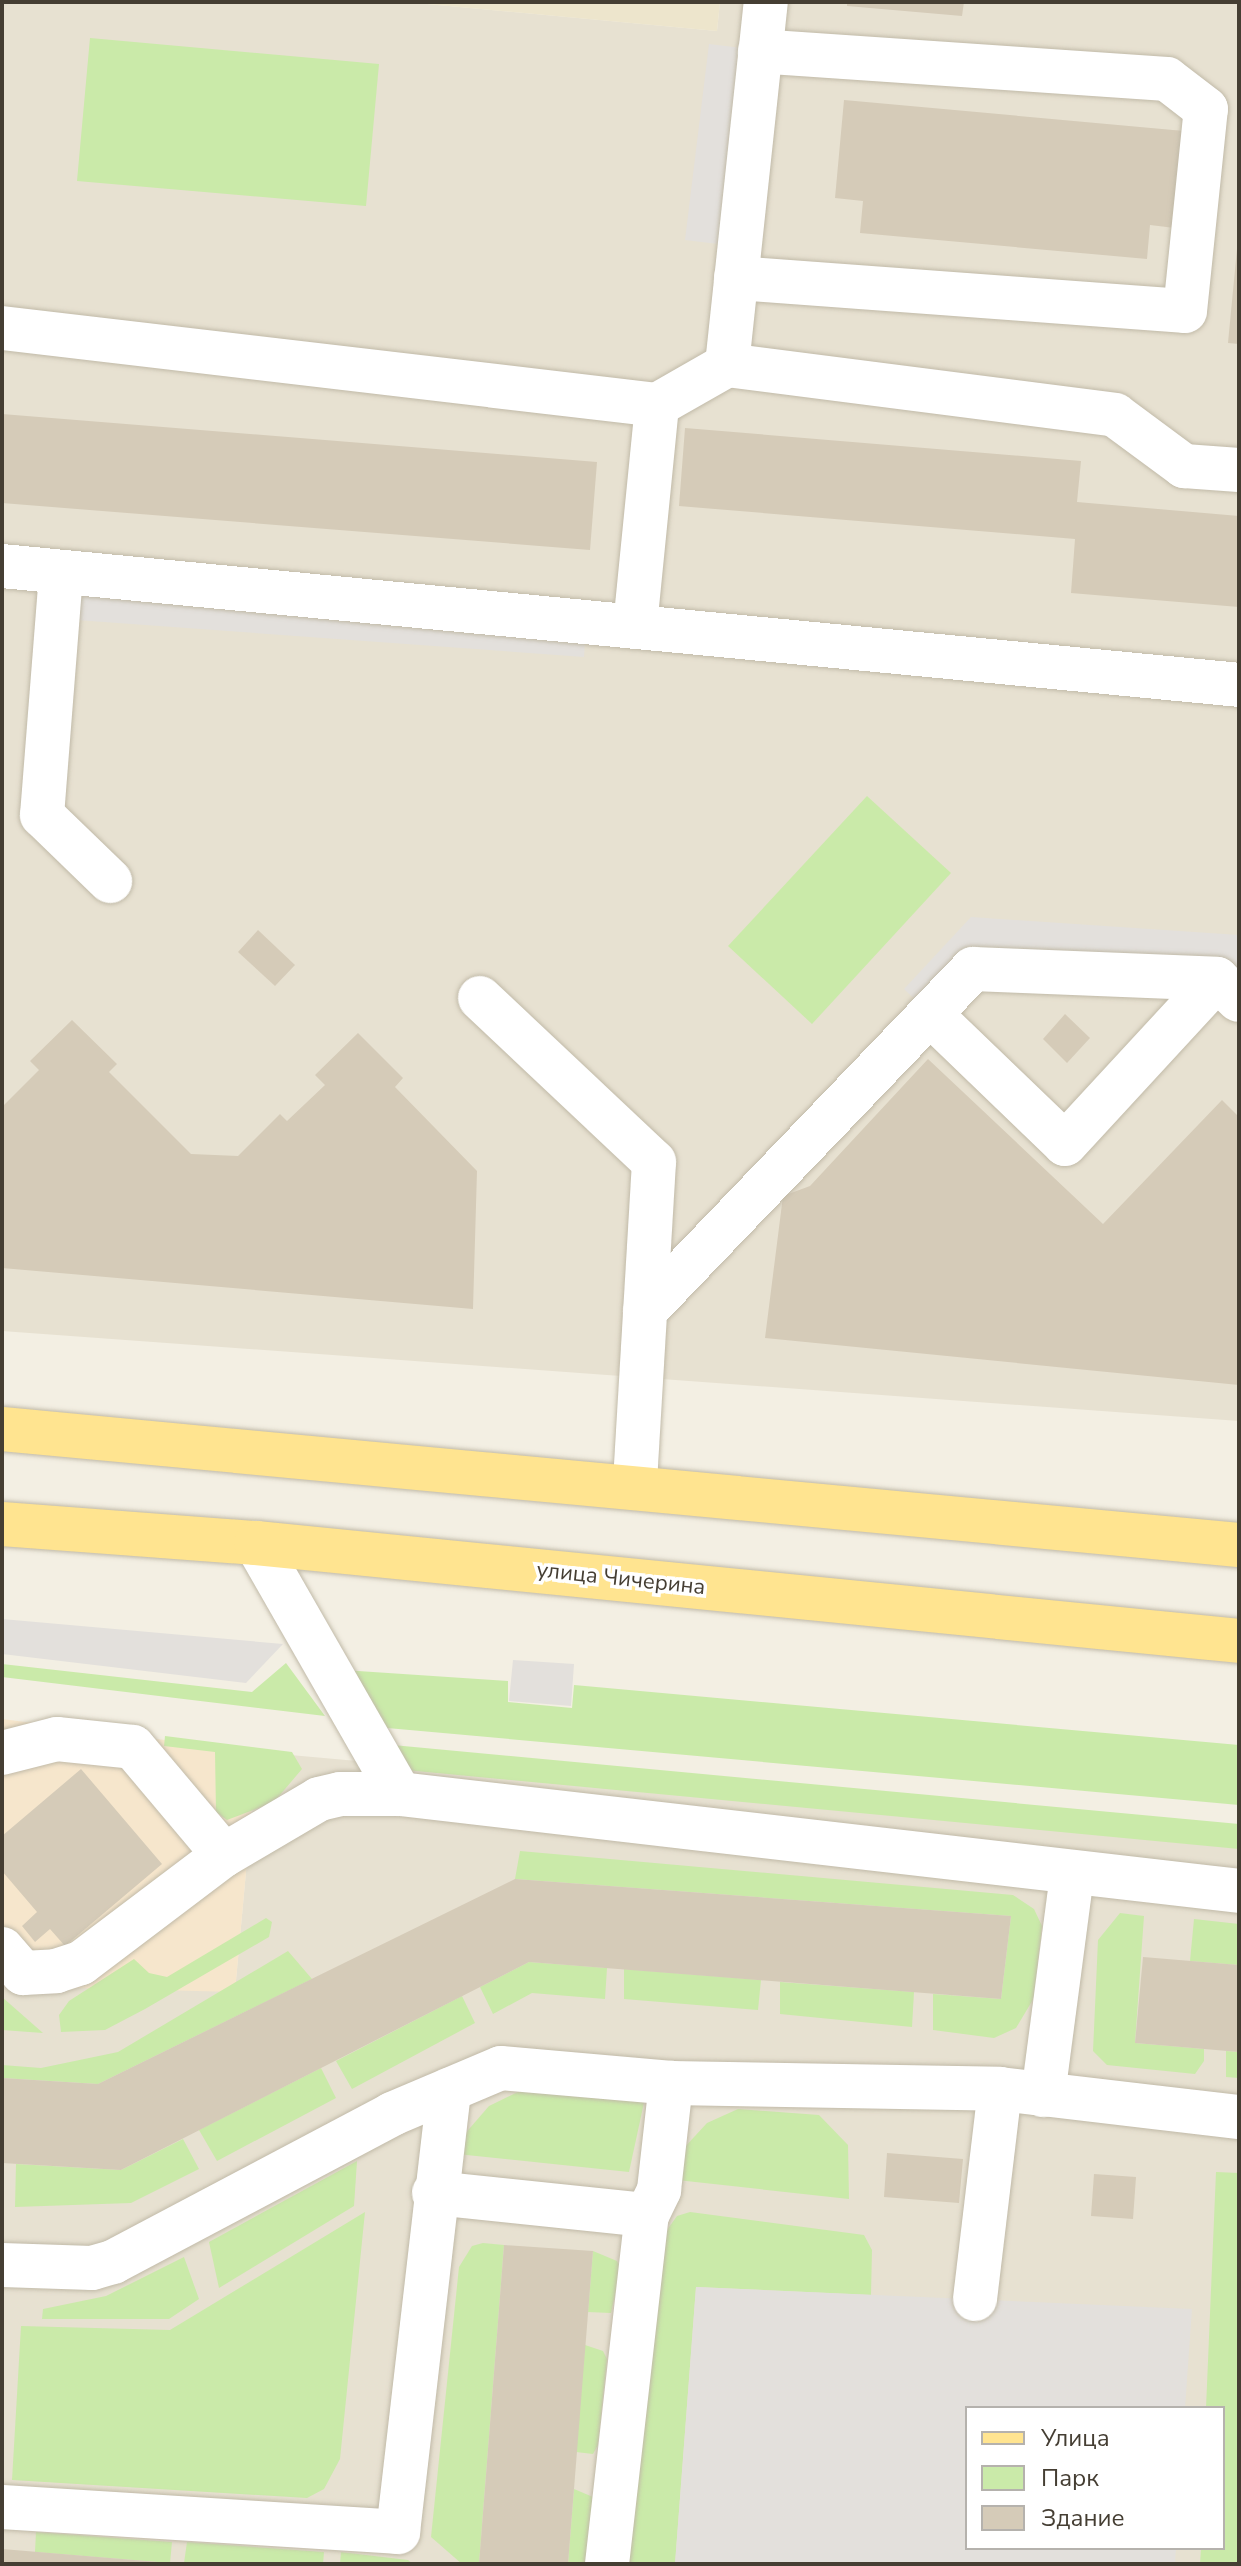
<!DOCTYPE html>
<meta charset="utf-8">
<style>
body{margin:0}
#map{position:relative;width:1241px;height:2566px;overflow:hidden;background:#f3efe3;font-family:"Nunito Sans",sans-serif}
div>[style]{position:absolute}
.residential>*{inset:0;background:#e7e1d1}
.commercial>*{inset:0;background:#f6e6cc}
.education>*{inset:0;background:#ede5cc}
.green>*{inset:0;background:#caeaa9}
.parking>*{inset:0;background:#e3e0dc}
.building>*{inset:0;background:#d5cbb8}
.roads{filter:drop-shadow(0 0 2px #c1baa8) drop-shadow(0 0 2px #c1baa8)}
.minor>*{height:44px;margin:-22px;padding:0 22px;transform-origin:22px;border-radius:22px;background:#fff}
.major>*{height:44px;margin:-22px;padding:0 22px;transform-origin:22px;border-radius:22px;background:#ffe490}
span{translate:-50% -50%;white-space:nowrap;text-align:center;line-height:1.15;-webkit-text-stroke:7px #fff;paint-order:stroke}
.street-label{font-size:22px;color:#453e33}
.frame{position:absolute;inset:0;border:4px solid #453e33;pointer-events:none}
.legend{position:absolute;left:965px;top:2406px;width:260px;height:144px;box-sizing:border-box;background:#fff;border:2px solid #b5b2ad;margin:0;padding:10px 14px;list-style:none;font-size:24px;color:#453e33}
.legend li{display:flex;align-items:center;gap:16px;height:40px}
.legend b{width:40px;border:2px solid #b5b2ad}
</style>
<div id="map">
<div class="residential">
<div style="clip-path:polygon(2px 2px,406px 2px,717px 31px,720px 2px,1239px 2px,1239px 1421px,2px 1331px)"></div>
<div style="clip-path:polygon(evenodd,257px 1752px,1239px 1840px,1239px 2564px,2px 2564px,2px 1986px,235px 1991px,257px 1752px,967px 2408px,1223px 2408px,1223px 2548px,967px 2548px,967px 2408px)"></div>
</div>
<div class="commercial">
<div style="clip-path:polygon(2px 1719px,257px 1752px,235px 1992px,2px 1986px)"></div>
</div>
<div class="education">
<div style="clip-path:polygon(406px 2px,720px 2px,717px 31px)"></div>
</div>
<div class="green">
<div style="clip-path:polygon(90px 38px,379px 64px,366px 206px,77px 181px)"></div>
<div style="clip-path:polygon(867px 796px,951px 873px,812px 1024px,728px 946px)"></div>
<div style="clip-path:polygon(286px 1663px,325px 1716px,2px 1677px,2px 1664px,252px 1692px)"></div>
<div style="clip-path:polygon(343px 1670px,508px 1681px,508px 1702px,572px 1708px,574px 1685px,1239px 1745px,1239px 1805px,376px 1727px)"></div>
<div style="clip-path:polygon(165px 1736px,292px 1752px,302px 1769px,274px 1802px,227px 1820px,216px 1812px,215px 1752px,164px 1746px)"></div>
<div style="clip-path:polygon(382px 1744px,1239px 1824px,1239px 1849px,395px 1769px)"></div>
<div style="clip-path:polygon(520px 1851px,1013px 1895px,1034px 1909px,1042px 1926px,1034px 1998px,1016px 2028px,994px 2038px,933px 2030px,933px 1994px,1001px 1999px,1011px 1916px,515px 1879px)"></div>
<div style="clip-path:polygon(1120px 1913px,1144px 1916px,1135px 2043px,1204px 2049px,1204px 2061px,1195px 2074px,1107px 2065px,1093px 2051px,1098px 1940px)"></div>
<div style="clip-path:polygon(266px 1918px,272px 1922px,269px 1937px,145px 2009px,105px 2030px,61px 2032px,59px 2015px,69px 2001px,134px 1959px,149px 1973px,167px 1977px)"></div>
<div style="clip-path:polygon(1194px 1919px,1239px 1924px,1239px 1965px,1190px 1961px)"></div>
<div style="clip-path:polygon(288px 1951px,312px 1979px,98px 2084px,2px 2078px,2px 2065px,41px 2068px,118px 2052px)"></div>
<div style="clip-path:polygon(529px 1962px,607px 1968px,605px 1999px,532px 1993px,493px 2014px,480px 1987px)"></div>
<div style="clip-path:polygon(624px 1969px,761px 1980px,758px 2010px,624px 1999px)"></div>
<div style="clip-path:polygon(780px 1982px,914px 1992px,912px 2027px,780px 2014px)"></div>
<div style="clip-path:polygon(462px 1996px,475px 2023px,352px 2089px,336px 2061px)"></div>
<div style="clip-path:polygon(2px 1997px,43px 2033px,2px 2030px)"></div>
<div style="clip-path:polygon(1226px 2051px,1239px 2052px,1239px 2078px,1226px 2077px)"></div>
<div style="clip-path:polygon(321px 2068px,336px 2098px,217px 2161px,199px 2130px)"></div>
<div style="clip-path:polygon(528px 2087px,645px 2098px,629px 2172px,457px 2154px,463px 2136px,489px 2106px)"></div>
<div style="clip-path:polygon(738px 2109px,819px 2115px,848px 2145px,849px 2199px,677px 2180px,683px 2149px,707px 2123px)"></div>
<div style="clip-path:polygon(183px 2139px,199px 2169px,131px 2203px,15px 2207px,16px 2164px,121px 2170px)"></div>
<div style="clip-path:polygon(357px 2161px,354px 2206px,219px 2288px,209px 2242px)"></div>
<div style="clip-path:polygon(1216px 2172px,1239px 2173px,1239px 2564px,1200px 2564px,1201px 2548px,1223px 2548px,1223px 2408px,1206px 2408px)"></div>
<div style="clip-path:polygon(365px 2212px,340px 2459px,324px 2489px,307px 2498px,12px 2480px,21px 2326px,170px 2330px)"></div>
<div style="clip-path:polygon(690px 2212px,864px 2235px,872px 2250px,871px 2295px,696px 2287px,675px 2564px,628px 2564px,667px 2230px,677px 2216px)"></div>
<div style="clip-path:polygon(483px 2243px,504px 2245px,479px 2564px,462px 2564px,431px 2537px,459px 2267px,472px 2246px)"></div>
<div style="clip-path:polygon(593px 2251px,617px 2261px,621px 2269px,611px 2313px,588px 2312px)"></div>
<div style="clip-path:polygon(184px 2257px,199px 2299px,169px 2319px,42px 2319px,43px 2309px,106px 2296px)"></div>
<div style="clip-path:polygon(585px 2345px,603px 2351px,607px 2359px,598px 2445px,593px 2454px,576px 2452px)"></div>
<div style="clip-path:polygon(574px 2489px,593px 2497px,586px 2564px,568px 2564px)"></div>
<div style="clip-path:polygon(36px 2532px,172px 2542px,170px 2563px,35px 2552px)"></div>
<div style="clip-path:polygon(187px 2542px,324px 2552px,323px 2564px,184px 2563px)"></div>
<div style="clip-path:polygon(341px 2552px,408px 2560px,413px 2564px,340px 2564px)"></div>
</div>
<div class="parking">
<div style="clip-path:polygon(709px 44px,742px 48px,718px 244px,685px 240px)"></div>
<div style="clip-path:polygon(78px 587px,586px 624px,584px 657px,76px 620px)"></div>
<div style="clip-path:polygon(971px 917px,1239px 935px,1239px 1000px,973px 969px,930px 1014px,904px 989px)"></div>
<div style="clip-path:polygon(2px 1619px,283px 1644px,246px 1683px,2px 1654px)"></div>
<div style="clip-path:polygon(513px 1660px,574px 1664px,571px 1706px,509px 1701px)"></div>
<div style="clip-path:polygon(696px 2287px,1192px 2309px,1185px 2408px,967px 2408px,967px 2548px,1176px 2548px,1175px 2564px,675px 2564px)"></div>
</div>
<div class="building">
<div style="clip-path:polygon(847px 2px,964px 2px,962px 16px,847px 6px)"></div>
<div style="clip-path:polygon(844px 100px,1184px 131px,1175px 228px,1150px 225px,1147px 259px,860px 233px,863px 201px,835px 198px)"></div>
<div style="clip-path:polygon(1237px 249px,1239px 249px,1239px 344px,1228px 343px)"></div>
<div style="clip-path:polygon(2px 414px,597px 462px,590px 550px,2px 503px)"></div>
<div style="clip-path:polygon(685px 428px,1081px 461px,1077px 502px,1239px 516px,1239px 607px,1071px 593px,1075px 539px,679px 506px)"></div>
<div style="clip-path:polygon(258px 930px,295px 965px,275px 986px,238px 952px)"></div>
<div style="clip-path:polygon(1065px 1014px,1090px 1038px,1067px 1063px,1043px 1039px)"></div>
<div style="clip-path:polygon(72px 1020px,117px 1064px,109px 1072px,191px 1154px,238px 1156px,280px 1114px,287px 1121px,325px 1085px,315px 1075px,358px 1033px,403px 1078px,395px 1087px,477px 1171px,473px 1309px,2px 1268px,2px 1107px,39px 1070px,30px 1061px)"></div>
<div style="clip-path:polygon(928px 1059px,1103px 1224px,1222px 1100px,1239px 1117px,1239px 1385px,765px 1338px,783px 1196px,810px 1186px)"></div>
<div style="clip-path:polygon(81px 1769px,162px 1864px,65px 1946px,50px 1929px,35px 1942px,22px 1926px,37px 1912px,2px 1871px,2px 1836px)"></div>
<div style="clip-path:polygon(515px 1879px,1011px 1916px,1001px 1999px,529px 1962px,121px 2170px,2px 2163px,2px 2078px,98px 2084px)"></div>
<div style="clip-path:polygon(1143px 1957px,1239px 1965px,1239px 2052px,1135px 2043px)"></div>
<div style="clip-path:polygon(887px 2153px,963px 2159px,959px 2203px,884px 2197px)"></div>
<div style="clip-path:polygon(1094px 2174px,1136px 2177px,1133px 2219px,1091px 2216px)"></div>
<div style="clip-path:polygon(504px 2245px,593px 2251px,568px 2564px,479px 2564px)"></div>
<div style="clip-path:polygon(2px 2549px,158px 2562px,158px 2564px,2px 2564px)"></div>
</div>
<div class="roads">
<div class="minor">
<div style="left:736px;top:278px;width:450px;rotate:4.2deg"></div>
<div style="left:1185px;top:311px;width:203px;rotate:-84.1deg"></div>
<div style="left:1206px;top:109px;width:49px;rotate:-142.4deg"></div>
<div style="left:1167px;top:79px;width:408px;rotate:-176.1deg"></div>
<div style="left:2px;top:328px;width:660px;rotate:6.7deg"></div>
<div style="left:657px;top:405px;width:81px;rotate:-29.7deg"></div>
<div style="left:727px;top:365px;width:391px;rotate:7.3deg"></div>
<div style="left:1115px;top:415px;width:86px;rotate:36.5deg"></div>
<div style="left:1184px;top:466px;width:55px;rotate:4.2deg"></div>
<div style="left:727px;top:365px;width:365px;rotate:-83.9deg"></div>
<div style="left:2px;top:566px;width:1243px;rotate:5.49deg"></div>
<div style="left:61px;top:574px;width:242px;rotate:94.5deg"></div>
<div style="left:42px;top:815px;width:95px;rotate:44.1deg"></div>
<div style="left:635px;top:626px;width:222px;rotate:-84.3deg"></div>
<div style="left:480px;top:998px;width:239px;rotate:43.3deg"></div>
<div style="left:654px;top:1162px;width:324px;rotate:93.4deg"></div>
<div style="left:930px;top:1014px;width:187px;rotate:43.9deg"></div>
<div style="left:1065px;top:1144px;width:224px;rotate:-47.3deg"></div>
<div style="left:645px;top:1311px;width:474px;rotate:-46.2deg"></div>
<div style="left:973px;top:969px;width:244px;rotate:2.3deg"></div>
<div style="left:1217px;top:979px;width:30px;rotate:44deg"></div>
<div style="left:256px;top:1543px;width:289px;rotate:60.2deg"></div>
<div style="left:2px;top:1753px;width:57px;rotate:-14.3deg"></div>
<div style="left:57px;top:1739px;width:76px;rotate:6deg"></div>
<div style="left:133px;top:1747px;width:141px;rotate:49.9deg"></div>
<div style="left:2px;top:1949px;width:32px;rotate:49deg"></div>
<div style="left:23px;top:1973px;width:33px;rotate:-3deg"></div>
<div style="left:56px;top:1971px;width:26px;rotate:-18deg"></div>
<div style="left:81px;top:1963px;width:179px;rotate:-37.1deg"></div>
<div style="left:224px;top:1855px;width:110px;rotate:-30.5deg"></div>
<div style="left:319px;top:1799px;width:22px;rotate:-13deg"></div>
<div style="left:340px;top:1794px;width:60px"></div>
<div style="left:400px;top:1794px;width:845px;rotate:6.59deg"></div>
<div style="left:1043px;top:2095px;width:222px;rotate:-82.5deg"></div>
<div style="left:434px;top:2193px;width:214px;rotate:5.9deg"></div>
<div style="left:2px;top:2265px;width:90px;rotate:1.9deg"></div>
<div style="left:92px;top:2268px;width:22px;rotate:-16deg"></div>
<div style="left:113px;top:2262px;width:316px;rotate:-27.9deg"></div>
<div style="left:392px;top:2114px;width:118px;rotate:-22.9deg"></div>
<div style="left:501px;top:2068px;width:171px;rotate:5deg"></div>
<div style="left:671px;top:2083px;width:329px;rotate:1deg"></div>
<div style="left:1000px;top:2089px;width:241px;rotate:6.7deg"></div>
<div style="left:975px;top:2299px;width:211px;rotate:-83.2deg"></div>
<div style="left:2px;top:2507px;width:397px;rotate:3.6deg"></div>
<div style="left:398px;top:2532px;width:445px;rotate:-83.4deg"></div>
<div style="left:607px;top:2564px;width:351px;rotate:-83.5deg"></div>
<div style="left:647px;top:2215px;width:28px;rotate:-64deg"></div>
<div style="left:659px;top:2190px;width:108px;rotate:-83.6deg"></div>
</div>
<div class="major">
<div style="left:2px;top:1429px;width:1242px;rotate:5.36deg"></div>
<div style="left:2px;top:1524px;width:255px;rotate:4.3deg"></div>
<div style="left:256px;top:1543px;width:988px;rotate:5.69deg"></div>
</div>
</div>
<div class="street-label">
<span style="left:621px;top:1579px;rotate:6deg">улица Чичерина</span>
</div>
<div class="frame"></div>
<ul class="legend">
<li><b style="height:10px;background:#ffe490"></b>Улица</li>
<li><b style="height:22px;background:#caeaa9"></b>Парк</li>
<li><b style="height:22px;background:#d5cbb8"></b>Здание</li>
</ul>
</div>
